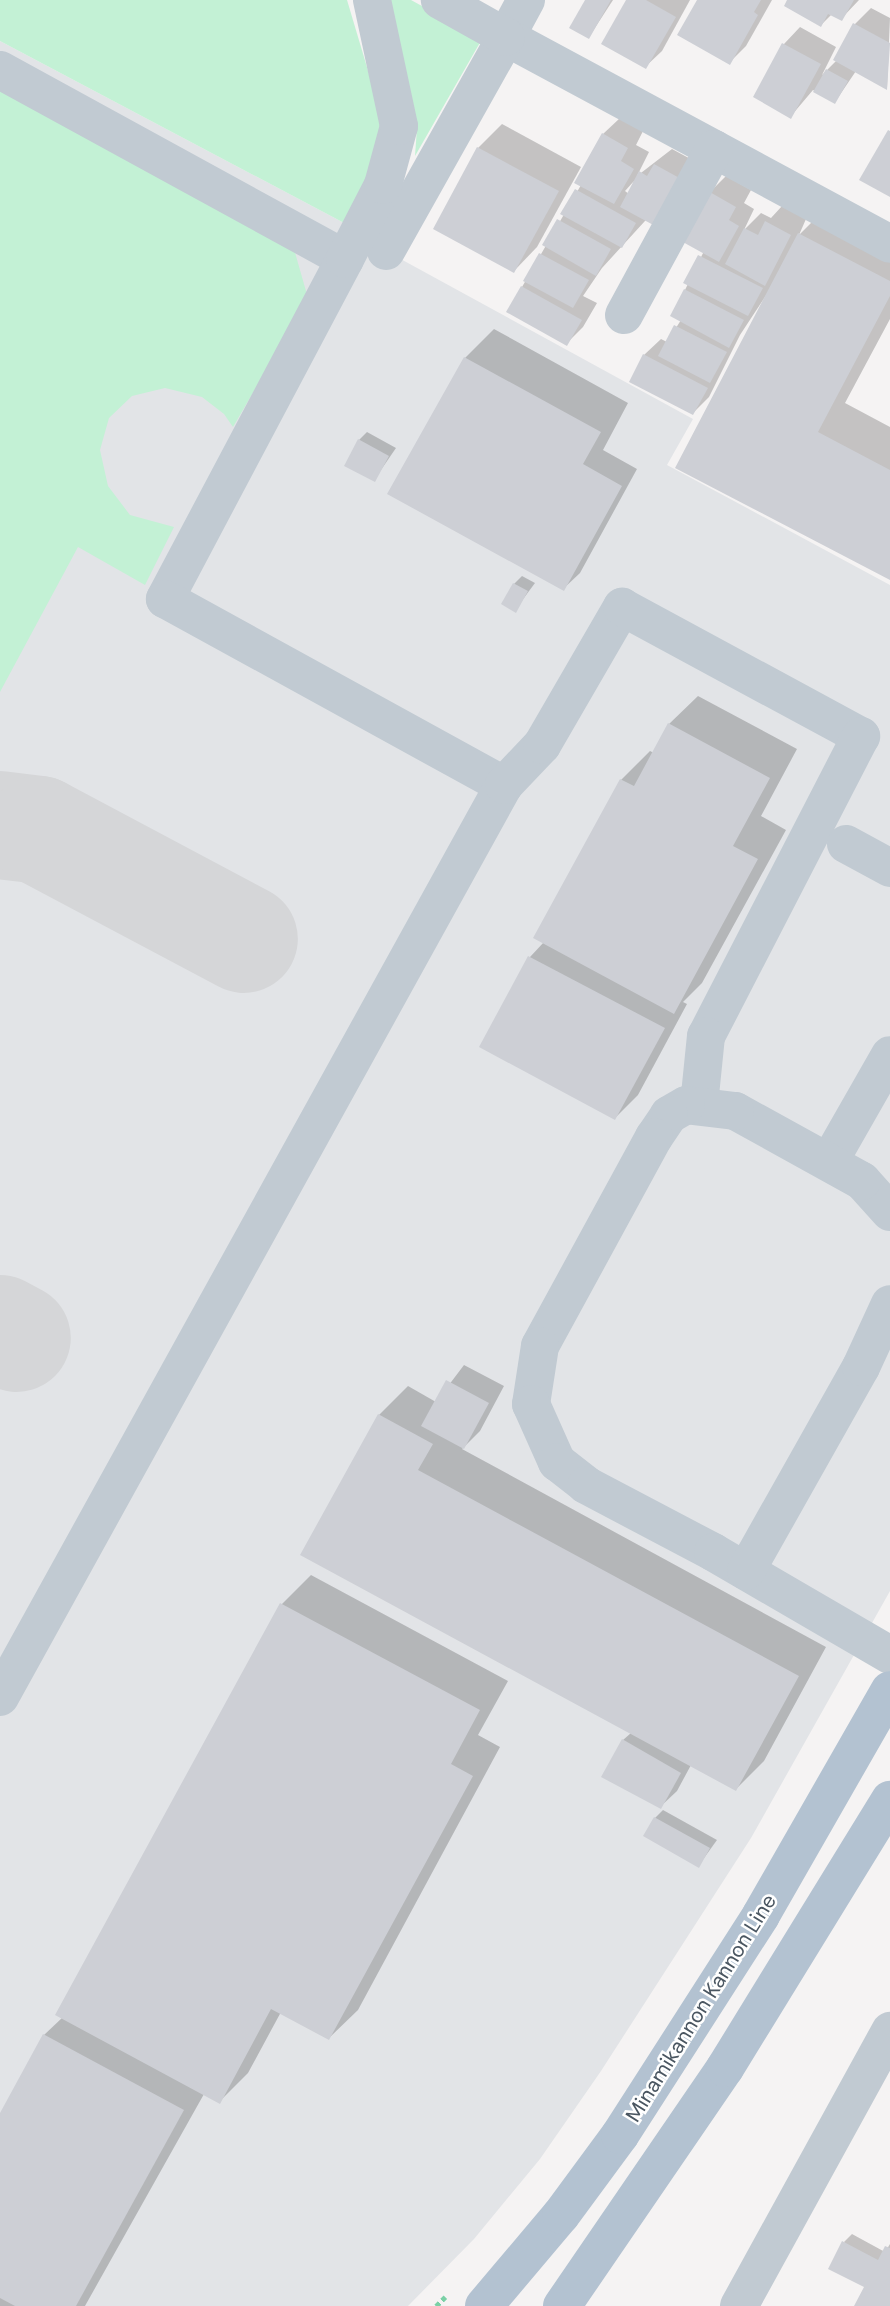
<!DOCTYPE html>
<style>
body{margin:0}
#map{position:relative;width:890px;height:2306px;overflow:hidden;background:#f5f3f3;font-family:"DM Sans",sans-serif}
div>[style]{position:absolute}
.airport>*{inset:0;background:#e2e4e7}
.green>*{inset:0;background:#c3f1d5}
.shadow>*{inset:0;background:#0003}
.taxiway>*{height:108px;margin:-54px;padding:0 54px;transform-origin:54px;border-radius:54px;background:#d5d6d8}
.building>*{inset:0;background:#cdcfd5}
.path>*{height:4.5px;margin-top:-2.25px;transform-origin:0;background:repeating-linear-gradient(90deg,#7ad0a6 0 5px,transparent 0 8.5px)}
.minor>*{height:38px;margin:-19px;padding:0 19px;transform-origin:19px;border-radius:19px;background:#c1cad2}
.major>*{height:38px;margin:-19px;padding:0 19px;transform-origin:19px;border-radius:19px;background:#b3c2d1}
span{translate:-50% -50%;white-space:nowrap;text-align:center;line-height:1.15;-webkit-text-stroke:5px #fff;paint-order:stroke}
.street-label{font-size:21px;color:#4a5661}
</style>
<div id="map">
<div class="airport">
<div style="clip-path:polygon(0 41px,346px 224px,386px 251px,693px 419px,667px 465px,890px 585px,890px 1591px,751px 1838px,601px 2071px,540px 2159px,474px 2239px,408px 2306px,0 2306px)"></div>
</div>
<div class="green">
<div style="clip-path:polygon(0 0,347px 0,383px 121px,383px 150px,346px 224px,0 41px)"></div>
<div style="clip-path:polygon(389px 0,411px 0,482px 39px,415px 156px,417px 128px)"></div>
<div style="clip-path:polygon(0 83px,294px 249px,308px 298px,233px 427px,224px 414px,202px 397px,165px 388px,132px 396px,109px 418px,100px 450px,108px 486px,130px 515px,174px 527px,145px 585px,78px 547px,0 692px)"></div>
</div>
<div class="shadow">
<div style="clip-path:polygon(587px 0,613px 0,589px 37px)"></div>
<div style="clip-path:polygon(628px 0,690px 0,662px 51px,645px 67px)"></div>
<div style="clip-path:polygon(699px 0,772px 0,746px 46px,730px 62px)"></div>
<div style="clip-path:polygon(789px 0,859px 0,841px 19px,832px 14px,821px 25px)"></div>
<div style="clip-path:polygon(871px 8px,890px 18px,887px 88px,856px 71px,835px 102px,813px 90px,791px 116px,755px 97px,784px 44px,800px 27px,836px 47px,822px 75px,837px 60px,855px 24px)"></div>
<div style="clip-path:polygon(evenodd,620px 118px,643px 131px,636px 145px,649px 152px,637px 176px,672px 149px,698px 163px,602px 268px,583px 296px,597px 303px,583px 327px,567px 343px,522px 287px,581px 185px,603px 134px,620px 118px,634px 181px,629px 194px,625px 191px,634px 181px)"></div>
<div style="clip-path:polygon(502px 124px,581px 167px,537px 247px,514px 271px,478px 148px)"></div>
<div style="clip-path:polygon(726px 176px,751px 190px,744px 203px,754px 209px,744px 230px,761px 213px,771px 218px,782px 206px,806px 219px,799px 235px,829px 205px,890px 237px,890px 319px,845px 403px,890px 427px,890px 578px,677px 467px,767px 294px,740px 335px,709px 397px,693px 413px,644px 355px,661px 339px,667px 342px,681px 320px,685px 290px,704px 251px,710px 192px)"></div>
<div style="clip-path:polygon(494px 329px,628px 403px,603px 450px,637px 469px,580px 573px,563px 589px,465px 358px)"></div>
<div style="clip-path:polygon(367px 432px,396px 448px,374px 480px,359px 440px)"></div>
<div style="clip-path:polygon(522px 576px,535px 583px,515px 610px,514px 584px)"></div>
<div style="clip-path:polygon(698px 696px,797px 749px,761px 816px,786px 830px,702px 983px,683px 1002px,687px 1004px,638px 1095px,615px 1118px,481px 1046px,530px 957px,544px 942px,621px 780px,650px 751px,654px 753px,669px 724px)"></div>
<div style="clip-path:polygon(464px 1365px,504px 1386px,480px 1431px,462px 1449px,826px 1647px,764px 1761px,736px 1789px,691px 1765px,677px 1791px,660px 1807px,623px 1740px,631px 1733px,303px 1554px,379px 1415px,408px 1386px,436px 1402px)"></div>
<div style="clip-path:polygon(311px 1575px,508px 1681px,478px 1735px,500px 1747px,358px 2010px,329px 2038px,281px 2012px,248px 2073px,219px 2102px,204px 2094px,85px 2306px,0 2306px,0 2117px,44px 2035px,63px 2017px,58px 2014px,282px 1604px)"></div>
<div style="clip-path:polygon(663px 1810px,717px 1840px,699px 1865px,655px 1818px)"></div>
<div style="clip-path:polygon(852px 2234px,885px 2252px,890px 2244px,890px 2306px,857px 2306px,870px 2280px,844px 2242px)"></div>
</div>
<div class="taxiway">
<div style="left:0;top:825px;width:39px;rotate:7deg"></div>
<div style="left:39px;top:830px;width:232px;rotate:28deg"></div>
<div style="left:0;top:1329px;width:19px;rotate:28deg"></div>
</div>
<div class="building">
<div style="clip-path:polygon(585px 0,611px 0,589px 39px,569px 28px)"></div>
<div style="clip-path:polygon(626px 0,646px 0,676px 17px,646px 69px,601px 44px)"></div>
<div style="clip-path:polygon(697px 0,761px 0,754px 12px,758px 15px,730px 65px,677px 35px)"></div>
<div style="clip-path:polygon(787px 0,854px 0,842px 21px,828px 14px,821px 27px,784px 6px)"></div>
<div style="clip-path:polygon(853px 23px,890px 43px,887px 90px,833px 60px)"></div>
<div style="clip-path:polygon(782px 43px,821px 64px,791px 119px,753px 97px)"></div>
<div style="clip-path:polygon(826px 69px,848px 81px,835px 104px,813px 92px)"></div>
<div style="clip-path:polygon(888px 130px,890px 131px,890px 197px,859px 180px)"></div>
<div style="clip-path:polygon(602px 133px,628px 148px,621px 161px,634px 169px,614px 204px,574px 183px)"></div>
<div style="clip-path:polygon(477px 147px,559px 191px,514px 273px,433px 229px)"></div>
<div style="clip-path:polygon(654px 164px,683px 180px,657px 227px,620px 207px,639px 171px,647px 176px)"></div>
<div style="clip-path:polygon(575px 189px,636px 223px,622px 248px,560px 214px)"></div>
<div style="clip-path:polygon(708px 191px,736px 207px,729px 220px,739px 226px,719px 262px,681px 241px)"></div>
<div style="clip-path:polygon(557px 219px,611px 249px,596px 276px,542px 245px)"></div>
<div style="clip-path:polygon(765px 221px,791px 235px,765px 286px,725px 264px,744px 228px,758px 235px)"></div>
<div style="clip-path:polygon(798px 233px,890px 281px,890px 296px,818px 432px,890px 470px,890px 580px,675px 468px)"></div>
<div style="clip-path:polygon(539px 253px,589px 280px,573px 308px,523px 281px)"></div>
<div style="clip-path:polygon(698px 255px,763px 288px,748px 316px,683px 283px)"></div>
<div style="clip-path:polygon(521px 286px,582px 320px,567px 346px,506px 312px)"></div>
<div style="clip-path:polygon(684px 289px,744px 320px,729px 348px,670px 316px)"></div>
<div style="clip-path:polygon(674px 325px,727px 352px,710px 383px,658px 356px)"></div>
<div style="clip-path:polygon(643px 354px,708px 388px,693px 415px,629px 382px)"></div>
<div style="clip-path:polygon(464px 357px,601px 432px,583px 464px,622px 486px,564px 591px,387px 494px)"></div>
<div style="clip-path:polygon(358px 439px,389px 456px,375px 482px,344px 466px)"></div>
<div style="clip-path:polygon(513px 583px,528px 591px,516px 613px,501px 604px)"></div>
<div style="clip-path:polygon(668px 723px,770px 778px,733px 846px,758px 859px,674px 1014px,533px 938px,620px 779px,634px 786px)"></div>
<div style="clip-path:polygon(528px 956px,665px 1028px,615px 1120px,479px 1047px)"></div>
<div style="clip-path:polygon(446px 1380px,489px 1403px,464px 1449px,421px 1426px)"></div>
<div style="clip-path:polygon(378px 1414px,433px 1444px,418px 1470px,799px 1676px,736px 1791px,300px 1555px)"></div>
<div style="clip-path:polygon(280px 1603px,480px 1710px,451px 1764px,473px 1776px,329px 2040px,271px 2009px,220px 2104px,55px 2015px)"></div>
<div style="clip-path:polygon(622px 1739px,681px 1773px,661px 1809px,601px 1777px)"></div>
<div style="clip-path:polygon(654px 1817px,710px 1848px,699px 1868px,643px 1836px)"></div>
<div style="clip-path:polygon(43px 2034px,184px 2110px,76px 2306px,15px 2306px,0 2298px,0 2113px)"></div>
<div style="clip-path:polygon(842px 2241px,878px 2260px,885px 2246px,890px 2248px,890px 2306px,854px 2306px,864px 2287px,828px 2269px)"></div>
</div>
<div class="path">
<div style="left:436px;top:2306px;width:13px;rotate:-45deg"></div>
</div>
<div class="minor">
<div style="left:526px;top:0;width:42px;rotate:118.4deg"></div>
<div style="left:506px;top:37px;width:436px;rotate:28.3deg"></div>
<div style="left:0;top:70px;width:393px;rotate:28.7deg"></div>
<div style="left:345px;top:259px;width:385px;rotate:117.9deg"></div>
<div style="left:165px;top:599px;width:387px;rotate:28.8deg"></div>
<div style="left:504px;top:785px;width:1042px;rotate:118.93deg"></div>
<div style="left:386px;top:251px;width:245px;rotate:-60.7deg"></div>
<div style="left:506px;top:37px;width:76px;rotate:-150.7deg"></div>
<div style="left:345px;top:259px;width:83px;rotate:-62.8deg"></div>
<div style="left:383px;top:185px;width:61px;rotate:-74.8deg"></div>
<div style="left:399px;top:126px;width:129px;rotate:-102.1deg"></div>
<div style="left:624px;top:315px;width:189px;rotate:-61.5deg"></div>
<div style="left:504px;top:785px;width:55px;rotate:-46.5deg"></div>
<div style="left:542px;top:745px;width:160px;rotate:-59.9deg"></div>
<div style="left:622px;top:607px;width:272px;rotate:28.4deg"></div>
<div style="left:861px;top:736px;width:338px;rotate:117.3deg"></div>
<div style="left:706px;top:1036px;width:69px;rotate:95.8deg"></div>
<div style="left:846px;top:844px;width:50px;rotate:28.6deg"></div>
<div style="left:829px;top:1162px;width:123px;rotate:-60.3deg"></div>
<div style="left:890px;top:1212px;width:42px;rotate:-132.1deg"></div>
<div style="left:862px;top:1181px;width:145px;rotate:-151.1deg"></div>
<div style="left:735px;top:1111px;width:49px;rotate:-173deg"></div>
<div style="left:686px;top:1105px;width:20px;rotate:150deg"></div>
<div style="left:669px;top:1115px;width:27px;rotate:124deg"></div>
<div style="left:654px;top:1137px;width:238px;rotate:118.6deg"></div>
<div style="left:540px;top:1346px;width:59px;rotate:98.8deg"></div>
<div style="left:531px;top:1404px;width:64px;rotate:65.9deg"></div>
<div style="left:557px;top:1462px;width:37px;rotate:38deg"></div>
<div style="left:586px;top:1485px;width:144px;rotate:27.8deg"></div>
<div style="left:713px;top:1552px;width:205px;rotate:30.2deg"></div>
<div style="left:746px;top:1571px;width:234px;rotate:-60.6deg"></div>
<div style="left:861px;top:1367px;width:69px;rotate:-65.3deg"></div>
<div style="left:739px;top:2306px;width:314px;rotate:-61.2deg"></div>
</div>
<div class="major">
<div style="left:484px;top:2306px;width:119px;rotate:-49.8deg"></div>
<div style="left:561px;top:2215px;width:99px;rotate:-53.6deg"></div>
<div style="left:620px;top:2135px;width:261px;rotate:-57.3deg"></div>
<div style="left:761px;top:1915px;width:259px;rotate:-60.2deg"></div>
<div style="left:562px;top:2306px;width:288px;rotate:-55.6deg"></div>
<div style="left:725px;top:2068px;width:315px;rotate:-58.4deg"></div>
</div>
<div class="street-label">
<span style="left:701px;top:2008px;rotate:-58deg">Minamikannon Kannon Line</span>
</div>
</div>
